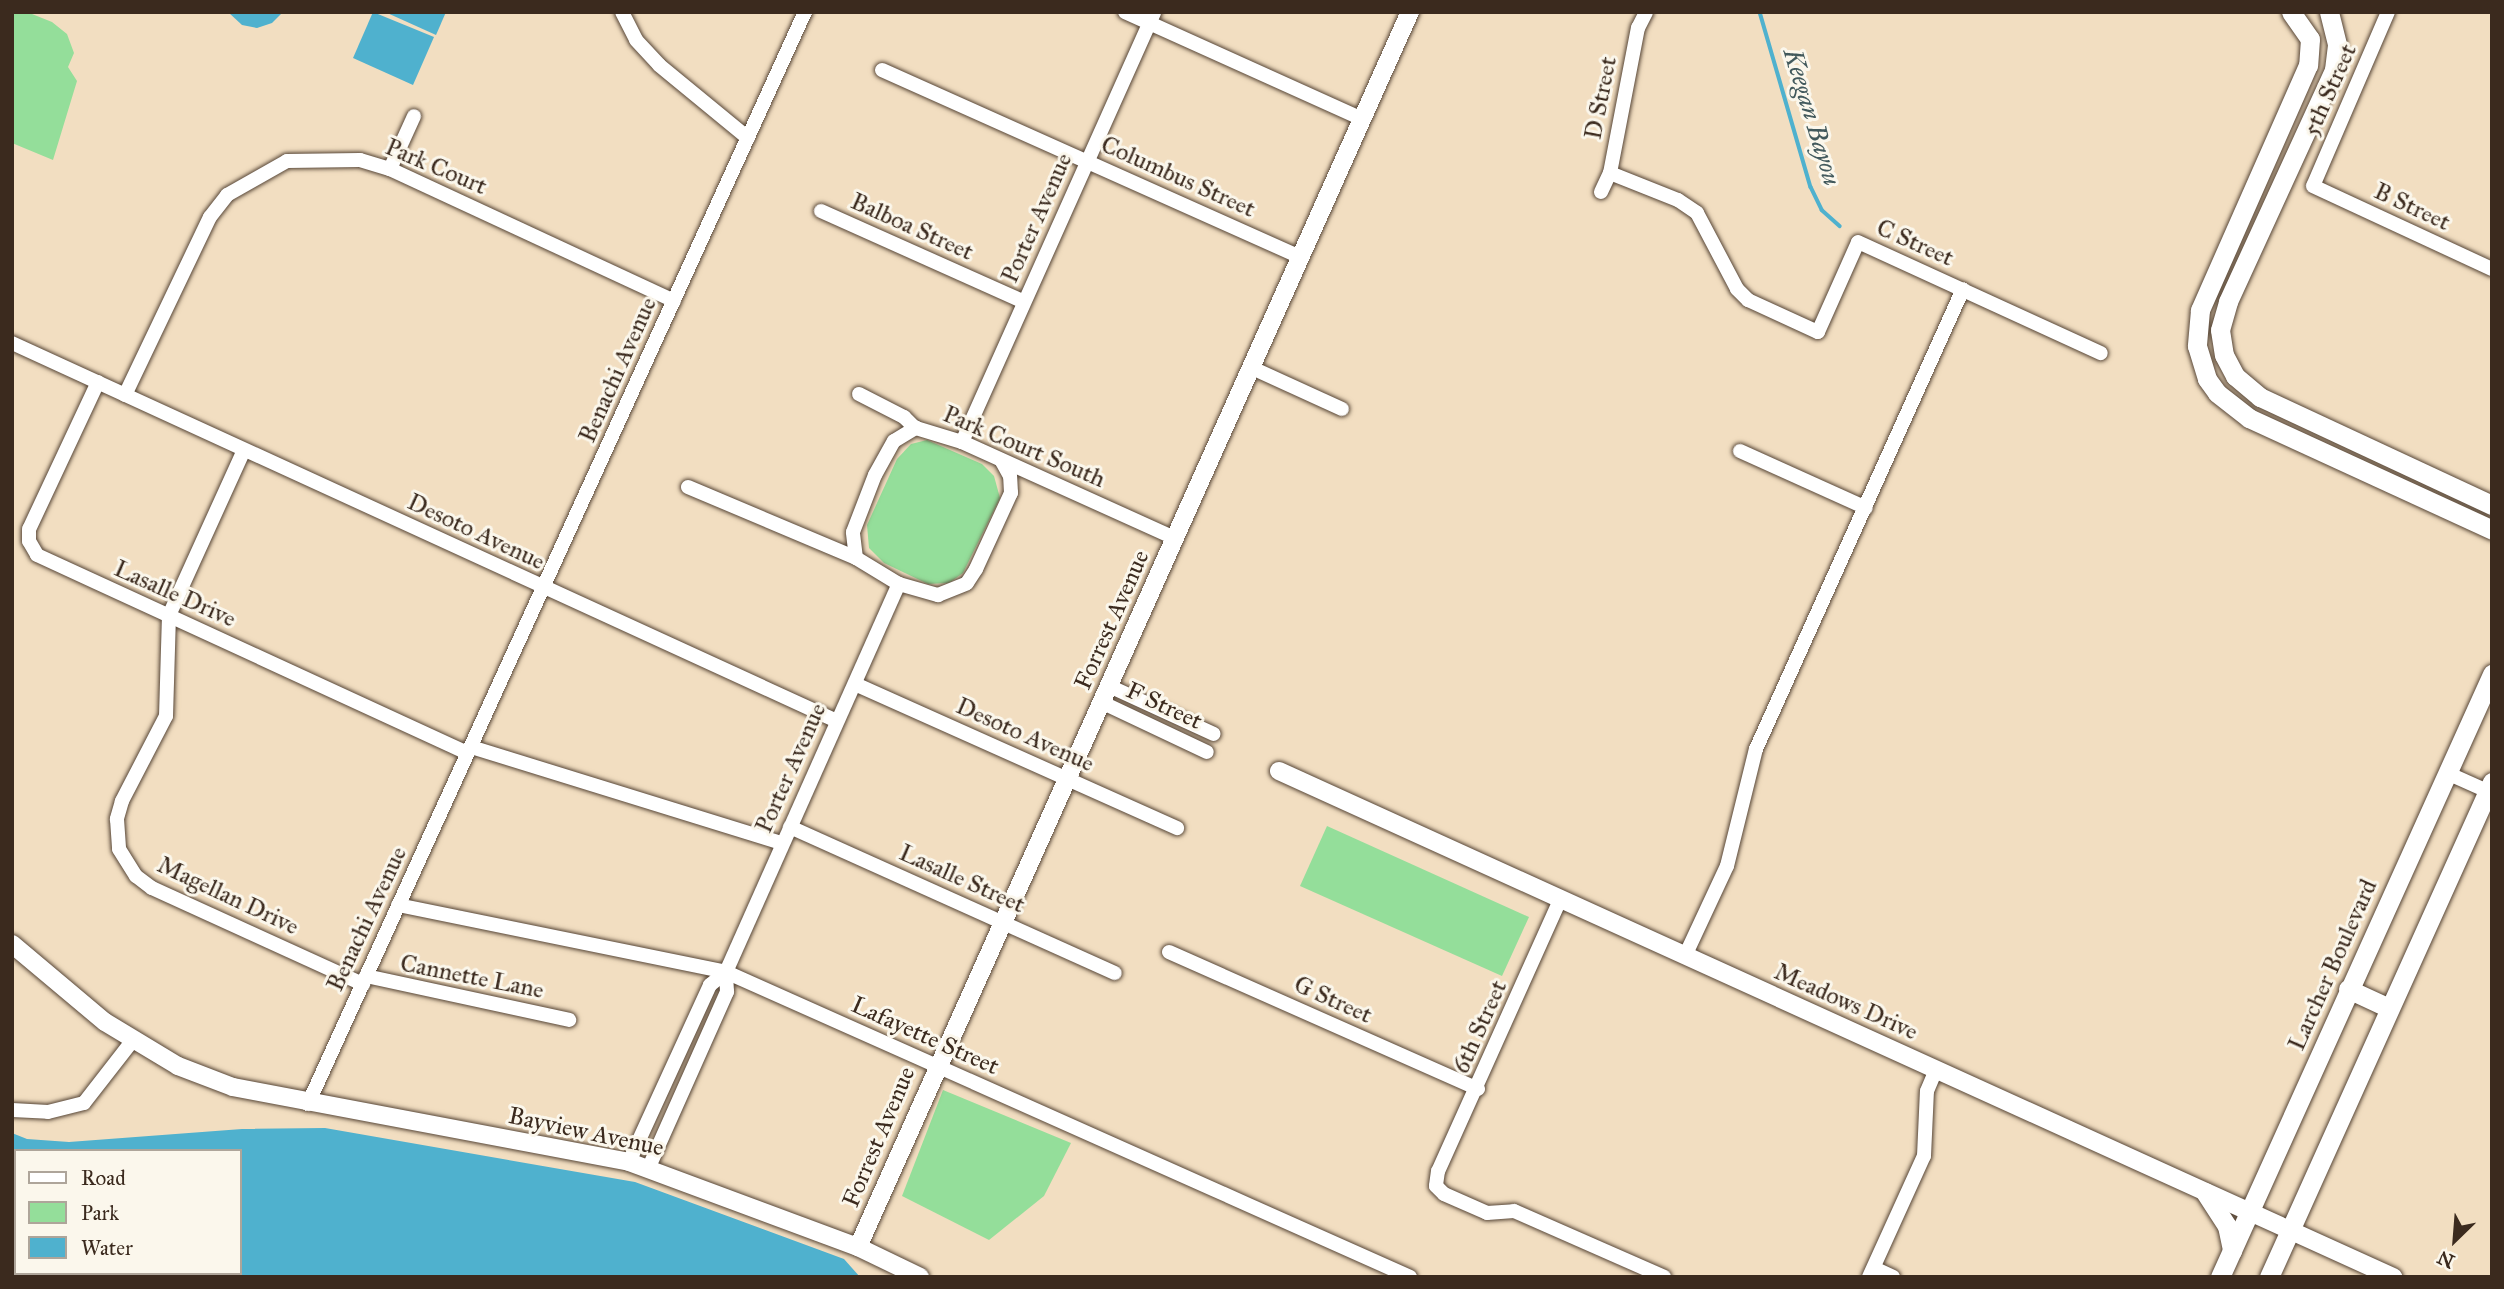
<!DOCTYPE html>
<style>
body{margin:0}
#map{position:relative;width:2504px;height:1289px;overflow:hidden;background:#f2dec1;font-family:"IM FELL Great Primer",serif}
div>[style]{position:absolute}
.green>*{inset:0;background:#94de9a}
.water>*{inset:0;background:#4fb1ce}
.stream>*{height:3.5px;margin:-1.75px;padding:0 1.75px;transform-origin:1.75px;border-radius:1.75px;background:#4fb1ce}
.roads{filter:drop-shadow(0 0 2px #564536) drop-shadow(0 0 2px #564536)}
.minor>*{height:14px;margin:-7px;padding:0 7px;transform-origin:7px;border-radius:7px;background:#fff}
.tertiary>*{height:18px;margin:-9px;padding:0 9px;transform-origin:9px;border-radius:9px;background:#fff}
.secondary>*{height:19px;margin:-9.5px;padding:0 9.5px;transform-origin:9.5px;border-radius:9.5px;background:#fff}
span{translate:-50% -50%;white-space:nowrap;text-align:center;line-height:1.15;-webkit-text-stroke:6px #fbf7ec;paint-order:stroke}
.street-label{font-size:24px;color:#3b2a1e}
.water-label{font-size:26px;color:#42595c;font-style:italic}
.frame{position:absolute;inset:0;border:14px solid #3b2a1e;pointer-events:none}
.legend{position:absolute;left:14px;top:1149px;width:228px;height:126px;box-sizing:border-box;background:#fbf7ec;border:2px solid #aea59a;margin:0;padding:9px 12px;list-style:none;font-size:21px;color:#3b2a1e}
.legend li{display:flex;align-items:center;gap:14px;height:35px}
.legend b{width:35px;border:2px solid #aea59a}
.north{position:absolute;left:2420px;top:1205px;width:70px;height:70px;-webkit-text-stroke:5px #fbf7ec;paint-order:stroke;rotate:205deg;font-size:19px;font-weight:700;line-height:28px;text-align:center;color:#3b2a1e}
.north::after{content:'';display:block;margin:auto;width:24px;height:32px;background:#3b2a1e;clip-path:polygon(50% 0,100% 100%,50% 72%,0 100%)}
</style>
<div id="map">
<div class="green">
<div style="clip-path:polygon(12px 12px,27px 12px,52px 22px,67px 34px,74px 53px,68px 67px,77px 81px,53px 160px,12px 143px)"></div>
<div style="clip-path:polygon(927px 440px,982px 464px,994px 476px,1000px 498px,963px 573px,949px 583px,928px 584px,884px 563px,869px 548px,867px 525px,897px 459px,911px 444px)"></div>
<div style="clip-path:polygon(1327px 826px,1529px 917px,1502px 976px,1300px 886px)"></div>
<div style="clip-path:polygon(943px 1090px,1071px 1143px,1044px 1196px,989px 1240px,902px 1196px)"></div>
</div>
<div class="water">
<div style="clip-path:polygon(228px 12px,283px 12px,272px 23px,257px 28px,242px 25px)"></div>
<div style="clip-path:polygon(373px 12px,434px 37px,413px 85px,353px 58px)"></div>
<div style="clip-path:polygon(385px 12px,446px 12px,436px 35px)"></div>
<div style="clip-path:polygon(evenodd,325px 1128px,635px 1182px,844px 1259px,860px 1277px,12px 1277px,12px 1133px,27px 1139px,69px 1142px,242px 1129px,325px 1128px,16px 1151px,240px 1151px,240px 1273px,16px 1273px,16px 1151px)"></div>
</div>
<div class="stream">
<div style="left:1760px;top:12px;width:182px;rotate:73.8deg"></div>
<div style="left:1811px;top:187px;width:25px;rotate:64deg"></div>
<div style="left:1822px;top:210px;width:24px;rotate:42deg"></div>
</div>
<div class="roads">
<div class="minor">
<div style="left:622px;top:12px;width:31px;rotate:63deg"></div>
<div style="left:636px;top:40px;width:34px;rotate:47deg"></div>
<div style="left:659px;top:65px;width:115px;rotate:39.4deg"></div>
<div style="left:1125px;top:12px;width:260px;rotate:24.3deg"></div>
<div style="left:2388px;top:12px;width:189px;rotate:113.3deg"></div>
<div style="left:2313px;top:186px;width:197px;rotate:24.9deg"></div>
<div style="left:882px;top:70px;width:459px;rotate:24.1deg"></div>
<div style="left:390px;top:169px;width:58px;rotate:-65.6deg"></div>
<div style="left:1610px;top:173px;width:73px;rotate:21.7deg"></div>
<div style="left:1678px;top:200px;width:23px;rotate:34deg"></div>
<div style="left:1697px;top:213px;width:86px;rotate:62.2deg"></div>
<div style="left:1737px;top:289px;width:16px;rotate:45deg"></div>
<div style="left:1748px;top:300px;width:77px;rotate:24.6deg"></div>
<div style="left:1818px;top:332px;width:98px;rotate:-66deg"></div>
<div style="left:1858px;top:242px;width:267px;rotate:24.6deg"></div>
<div style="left:1601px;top:192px;width:21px;rotate:-65deg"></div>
<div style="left:1610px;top:173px;width:148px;rotate:-79.1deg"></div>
<div style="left:1638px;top:28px;width:18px;rotate:-63deg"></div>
<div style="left:821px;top:211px;width:222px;rotate:24.1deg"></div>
<div style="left:12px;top:343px;width:907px;rotate:24.62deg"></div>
<div style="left:1250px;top:367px;width:101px;rotate:24.5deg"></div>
<div style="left:98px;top:382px;width:162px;rotate:115.1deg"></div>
<div style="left:29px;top:529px;width:12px;rotate:90deg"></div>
<div style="left:29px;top:541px;width:16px;rotate:60deg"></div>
<div style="left:37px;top:555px;width:474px;rotate:24.7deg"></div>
<div style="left:859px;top:394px;width:51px;rotate:27.1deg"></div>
<div style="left:904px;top:417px;width:16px;rotate:45deg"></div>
<div style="left:125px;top:395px;width:197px;rotate:-64.5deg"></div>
<div style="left:210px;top:217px;width:28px;rotate:-52deg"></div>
<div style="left:227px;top:195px;width:69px;rotate:-29.5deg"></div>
<div style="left:287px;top:161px;width:73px;rotate:-0.8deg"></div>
<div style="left:360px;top:160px;width:31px;rotate:17deg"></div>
<div style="left:390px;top:169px;width:313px;rotate:24.9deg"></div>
<div style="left:962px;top:442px;width:471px;rotate:-65.9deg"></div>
<div style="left:244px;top:450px;width:181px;rotate:114.4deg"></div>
<div style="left:169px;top:615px;width:101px;rotate:91.7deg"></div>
<div style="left:166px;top:716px;width:96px;rotate:117.4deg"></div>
<div style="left:122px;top:801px;width:19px;rotate:106deg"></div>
<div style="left:117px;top:819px;width:30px;rotate:86deg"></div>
<div style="left:119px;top:849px;width:32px;rotate:58deg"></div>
<div style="left:136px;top:876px;width:20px;rotate:37deg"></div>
<div style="left:152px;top:888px;width:232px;rotate:24.5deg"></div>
<div style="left:1740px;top:451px;width:138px;rotate:24.3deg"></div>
<div style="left:688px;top:487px;width:182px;rotate:22.9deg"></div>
<div style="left:856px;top:558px;width:50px;rotate:31.2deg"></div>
<div style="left:899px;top:584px;width:41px;rotate:15.8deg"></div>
<div style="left:938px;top:595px;width:31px;rotate:-22deg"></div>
<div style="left:967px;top:583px;width:17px;rotate:-57deg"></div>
<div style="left:976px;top:569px;width:84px;rotate:-65.3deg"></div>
<div style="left:1011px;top:493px;width:17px;rotate:-93deg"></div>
<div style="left:1010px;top:476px;width:18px;rotate:-119deg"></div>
<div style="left:856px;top:558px;width:26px;rotate:-97deg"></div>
<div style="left:853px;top:532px;width:61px;rotate:-68.9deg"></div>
<div style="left:875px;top:475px;width:39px;rotate:-61deg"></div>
<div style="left:894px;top:441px;width:26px;rotate:-31deg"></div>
<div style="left:916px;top:428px;width:48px;rotate:16.9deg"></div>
<div style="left:962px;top:442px;width:234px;rotate:24.3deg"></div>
<div style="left:855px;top:684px;width:353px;rotate:24.1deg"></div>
<div style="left:1109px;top:686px;width:115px;rotate:24.6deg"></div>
<div style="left:1101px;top:702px;width:117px;rotate:25.3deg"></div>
<div style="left:471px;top:747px;width:325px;rotate:17.2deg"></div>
<div style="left:2447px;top:773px;width:49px;rotate:24deg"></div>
<div style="left:790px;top:827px;width:356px;rotate:24.2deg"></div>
<div style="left:1560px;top:900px;width:297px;rotate:114.2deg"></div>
<div style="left:1438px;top:1171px;width:15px;rotate:98deg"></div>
<div style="left:1436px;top:1186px;width:11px;rotate:45deg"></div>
<div style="left:1444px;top:1194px;width:47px;rotate:23.8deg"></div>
<div style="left:1487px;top:1213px;width:27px;rotate:-4deg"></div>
<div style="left:1514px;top:1211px;width:164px;rotate:23.7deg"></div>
<div style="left:398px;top:905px;width:335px;rotate:11.5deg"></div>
<div style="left:726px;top:972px;width:749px;rotate:24.03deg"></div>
<div style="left:1169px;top:952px;width:338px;rotate:23.9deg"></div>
<div style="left:1685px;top:956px;width:99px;rotate:-65deg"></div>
<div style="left:1727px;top:866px;width:121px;rotate:-76.1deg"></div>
<div style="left:1756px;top:749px;width:504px;rotate:-65.77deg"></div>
<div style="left:366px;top:976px;width:208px;rotate:12.2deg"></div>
<div style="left:308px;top:1104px;width:1200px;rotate:-65.53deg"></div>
<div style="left:12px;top:1110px;width:36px;rotate:3deg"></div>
<div style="left:48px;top:1112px;width:37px;rotate:-14deg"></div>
<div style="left:84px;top:1103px;width:80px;rotate:-52.1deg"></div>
<div style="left:629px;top:1162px;width:195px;rotate:-65.4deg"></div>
<div style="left:710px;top:985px;width:21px;rotate:-39deg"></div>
<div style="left:649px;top:1167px;width:192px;rotate:-66deg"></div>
<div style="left:727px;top:992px;width:20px;rotate:-93deg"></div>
<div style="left:726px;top:972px;width:425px;rotate:-66deg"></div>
<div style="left:1874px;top:1268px;width:21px;rotate:25deg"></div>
<div style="left:1869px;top:1277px;width:133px;rotate:-65.6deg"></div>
<div style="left:1924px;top:1156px;width:65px;rotate:-87.4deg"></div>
<div style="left:1927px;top:1091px;width:23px;rotate:-67deg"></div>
</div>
<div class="tertiary">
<div style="left:1279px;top:771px;width:1224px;rotate:24.43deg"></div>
<div style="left:12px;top:944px;width:121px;rotate:40deg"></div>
<div style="left:105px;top:1022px;width:85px;rotate:31.1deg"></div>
<div style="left:178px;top:1066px;width:59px;rotate:20.9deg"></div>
<div style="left:233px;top:1087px;width:403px;rotate:10.7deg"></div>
<div style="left:629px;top:1162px;width:244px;rotate:20.4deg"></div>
<div style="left:858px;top:1247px;width:69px;rotate:25.8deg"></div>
<div style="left:858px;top:1247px;width:1353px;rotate:-65.92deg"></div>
</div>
<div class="secondary">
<div style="left:2291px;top:12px;width:33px;rotate:55deg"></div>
<div style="left:2310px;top:39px;width:26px;rotate:94deg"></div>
<div style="left:2308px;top:65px;width:268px;rotate:113.8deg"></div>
<div style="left:2200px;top:310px;width:36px;rotate:95deg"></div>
<div style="left:2197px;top:346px;width:34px;rotate:73deg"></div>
<div style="left:2207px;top:379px;width:17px;rotate:54deg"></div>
<div style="left:2217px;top:393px;width:41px;rotate:38deg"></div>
<div style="left:2249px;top:418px;width:268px;rotate:24.7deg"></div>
<div style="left:2329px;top:12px;width:34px;rotate:76deg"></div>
<div style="left:2337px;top:45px;width:25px;rotate:97deg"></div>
<div style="left:2334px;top:70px;width:255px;rotate:114.6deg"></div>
<div style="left:2228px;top:302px;width:29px;rotate:106deg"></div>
<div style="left:2220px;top:330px;width:25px;rotate:81deg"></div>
<div style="left:2224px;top:355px;width:24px;rotate:62deg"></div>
<div style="left:2235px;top:376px;width:33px;rotate:40deg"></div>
<div style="left:2260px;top:397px;width:256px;rotate:25deg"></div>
<div style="left:2348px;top:989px;width:45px;rotate:24.9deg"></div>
<div style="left:2205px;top:1192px;width:40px;rotate:57.1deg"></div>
<div style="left:2227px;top:1226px;width:25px;rotate:78deg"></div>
<div style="left:2220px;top:1277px;width:662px;rotate:-65.72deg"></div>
<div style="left:2269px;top:1277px;width:543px;rotate:-65.75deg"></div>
</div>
</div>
<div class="street-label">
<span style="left:2330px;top:90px;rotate:-66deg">5th Street</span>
<span style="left:1601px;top:98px;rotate:-79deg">D Street</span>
<span style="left:436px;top:167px;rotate:23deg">Park Court</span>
<span style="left:1178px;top:177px;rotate:24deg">Columbus Street</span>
<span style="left:2412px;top:207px;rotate:25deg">B Street</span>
<span style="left:1037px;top:218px;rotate:-66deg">Porter Avenue</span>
<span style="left:912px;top:227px;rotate:24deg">Balboa Street</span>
<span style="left:1915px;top:243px;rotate:24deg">C Street</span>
<span style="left:618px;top:370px;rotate:-66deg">Benachi Avenue</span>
<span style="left:1024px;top:447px;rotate:23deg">Park Court South</span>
<span style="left:476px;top:532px;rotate:25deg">Desoto Avenue</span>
<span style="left:175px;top:594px;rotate:24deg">Lasalle Drive</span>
<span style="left:1112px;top:620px;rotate:-66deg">Forrest Avenue</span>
<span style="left:1164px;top:706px;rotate:25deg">F Street</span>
<span style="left:1025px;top:735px;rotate:24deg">Desoto Avenue</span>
<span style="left:791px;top:768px;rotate:-66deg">Porter Avenue</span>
<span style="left:962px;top:879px;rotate:24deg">Lasalle Street</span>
<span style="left:228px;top:896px;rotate:25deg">Magellan Drive</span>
<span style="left:367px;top:919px;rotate:-65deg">Benachi Avenue</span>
<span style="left:2333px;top:965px;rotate:-66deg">Larcher Boulevard</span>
<span style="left:472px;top:977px;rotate:11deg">Cannette Lane</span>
<span style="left:1333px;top:1000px;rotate:24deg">G Street</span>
<span style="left:1846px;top:1002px;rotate:24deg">Meadows Drive</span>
<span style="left:1480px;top:1027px;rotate:-66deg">6th Street</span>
<span style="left:925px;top:1036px;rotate:24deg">Lafayette Street</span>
<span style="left:586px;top:1132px;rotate:12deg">Bayview Avenue</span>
<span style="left:879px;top:1137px;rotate:-67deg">Forrest Avenue</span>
</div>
<div class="water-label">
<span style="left:1812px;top:117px;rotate:73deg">Keegan Bayou</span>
</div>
<div class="frame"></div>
<ul class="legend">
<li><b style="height:9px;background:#fff"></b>Road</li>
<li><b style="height:19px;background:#94de9a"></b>Park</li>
<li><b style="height:19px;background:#4fb1ce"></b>Water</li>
</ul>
<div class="north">N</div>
</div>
